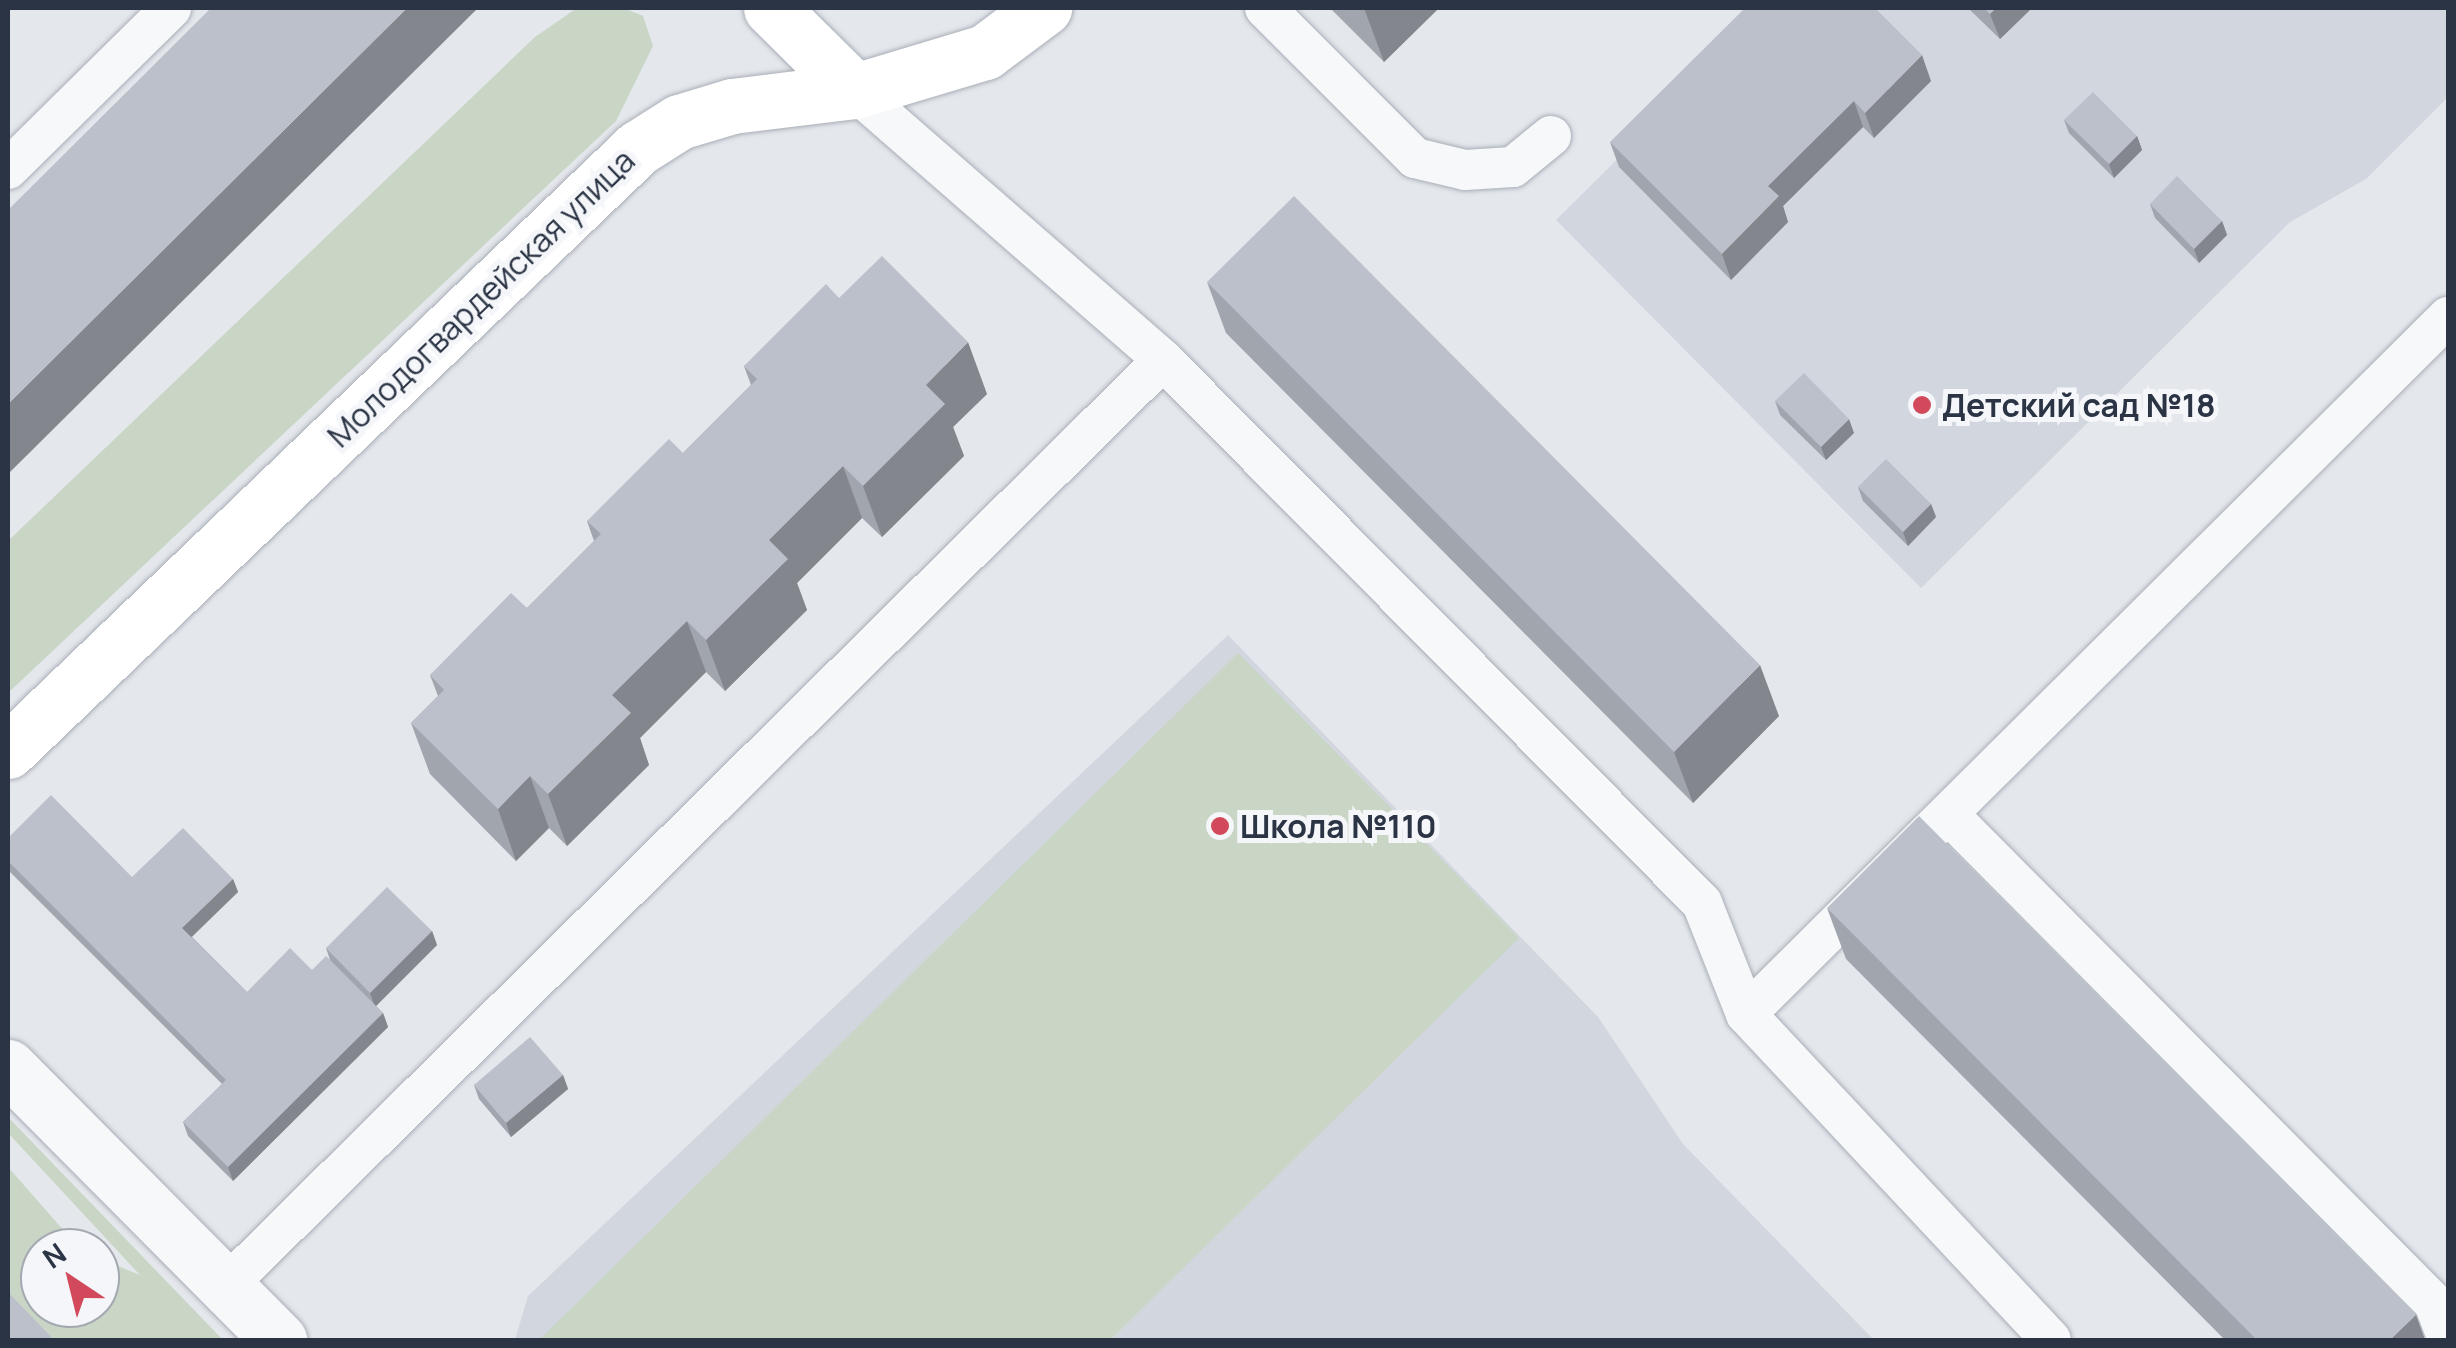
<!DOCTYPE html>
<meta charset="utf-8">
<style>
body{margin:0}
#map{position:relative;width:2456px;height:1348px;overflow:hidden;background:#e4e7ec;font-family:Manrope,sans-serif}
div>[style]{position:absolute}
.built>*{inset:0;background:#d2d6de}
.green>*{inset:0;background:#c9d6c5}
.roads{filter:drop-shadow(0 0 2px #a9aeb7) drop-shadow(0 0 2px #a9aeb7)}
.lane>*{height:40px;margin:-20px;padding:0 20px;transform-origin:20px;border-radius:20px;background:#f7f8fa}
.street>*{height:55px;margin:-27.5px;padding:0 27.5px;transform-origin:27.5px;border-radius:27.5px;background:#f7f8fa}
.secondary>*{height:55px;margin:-27.5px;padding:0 27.5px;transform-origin:27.5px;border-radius:27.5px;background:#fff}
.wall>*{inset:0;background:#a1a5ae}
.shaded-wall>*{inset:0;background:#83868d}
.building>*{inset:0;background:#bbc0ca}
.dots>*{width:28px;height:28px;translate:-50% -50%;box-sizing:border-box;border:5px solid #f4f6f9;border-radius:50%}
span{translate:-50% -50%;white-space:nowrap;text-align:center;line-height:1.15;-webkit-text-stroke:10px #f4f6f9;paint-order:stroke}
.street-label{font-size:32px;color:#2b3445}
.poi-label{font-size:32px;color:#2b3445;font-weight:700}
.left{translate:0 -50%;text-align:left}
.frame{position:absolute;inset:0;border:10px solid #2b3445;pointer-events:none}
.north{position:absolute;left:20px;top:1228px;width:100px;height:100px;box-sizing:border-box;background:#f4f6f9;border:2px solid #a4a8b1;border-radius:50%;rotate:325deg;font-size:28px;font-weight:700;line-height:40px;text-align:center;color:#2b3445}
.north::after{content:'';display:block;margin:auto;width:35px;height:45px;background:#d1495b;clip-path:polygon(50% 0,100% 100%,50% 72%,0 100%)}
</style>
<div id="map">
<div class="built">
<div style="clip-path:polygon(1770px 8px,2448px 8px,2448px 97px,2366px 179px,2290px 222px,1921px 588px,1556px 220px)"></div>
<div style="clip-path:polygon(1228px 635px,1598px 1017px,1683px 1144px,1874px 1340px,515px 1340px,528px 1296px)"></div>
</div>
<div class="green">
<div style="clip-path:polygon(577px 8px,623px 8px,643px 16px,653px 46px,616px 121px,8px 693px,8px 541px,535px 37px)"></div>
<div style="clip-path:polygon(1238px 653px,1519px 938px,1110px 1340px,539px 1340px)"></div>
<div style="clip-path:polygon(8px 1117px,223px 1340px,39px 1340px,8px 1309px,8px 1167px,79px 1248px,40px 1248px,40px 1308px,100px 1308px,100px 1259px,140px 1275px,8px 1133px)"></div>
</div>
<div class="roads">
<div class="lane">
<div style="left:1265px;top:8px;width:212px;rotate:45deg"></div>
<div style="left:1415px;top:158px;width:51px;rotate:13.5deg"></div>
<div style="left:1465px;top:170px;width:48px;rotate:-3.6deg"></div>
<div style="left:1513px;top:167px;width:49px;rotate:-39.2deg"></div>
<div style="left:855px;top:91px;width:409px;rotate:41.1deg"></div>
<div style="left:1163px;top:360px;width:765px;rotate:45.21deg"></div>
<div style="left:1702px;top:903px;width:119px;rotate:68.4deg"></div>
<div style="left:1746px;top:1014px;width:446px;rotate:46.9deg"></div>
<div style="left:8px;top:169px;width:229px;rotate:-44.6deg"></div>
<div style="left:1948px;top:814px;width:689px;rotate:45.18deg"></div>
<div style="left:2434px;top:1303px;width:40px;rotate:69deg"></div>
<div style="left:1746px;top:1014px;width:989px;rotate:-44.8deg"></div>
<div style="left:226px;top:1286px;width:1317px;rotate:-44.66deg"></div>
</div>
<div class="street">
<div style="left:8px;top:1067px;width:385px;rotate:45.2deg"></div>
</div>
<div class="secondary">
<div style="left:771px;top:8px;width:118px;rotate:44.7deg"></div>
<div style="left:8px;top:751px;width:872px;rotate:-43.75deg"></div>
<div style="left:638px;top:148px;width:49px;rotate:-32.4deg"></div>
<div style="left:679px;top:122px;width:55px;rotate:-16.8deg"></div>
<div style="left:732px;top:106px;width:124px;rotate:-7deg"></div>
<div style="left:855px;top:91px;width:136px;rotate:-16.7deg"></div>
<div style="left:985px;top:52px;width:74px;rotate:-36.7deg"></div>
</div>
</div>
<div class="wall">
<div style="clip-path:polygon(1330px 8px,1439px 8px,1384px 62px)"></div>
<div style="clip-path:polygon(1968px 8px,2032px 8px,2000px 39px)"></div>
<div style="clip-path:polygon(1931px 81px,1874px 138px,1863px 127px,1783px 206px,1788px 222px,1731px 280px,1619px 167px,1610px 142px)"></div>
<div style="clip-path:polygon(2064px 120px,2137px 136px,2142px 150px,2114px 178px,2069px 133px)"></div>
<div style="clip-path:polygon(2150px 204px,2222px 221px,2227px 235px,2199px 263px,2155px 218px)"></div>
<div style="clip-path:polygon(1207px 282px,1779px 716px,1693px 803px,1226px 333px)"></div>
<div style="clip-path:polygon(839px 298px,987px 394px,953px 427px,964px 456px,882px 537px,862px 518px,797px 583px,807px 610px,725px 691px,706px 672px,640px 738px,649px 765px,567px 846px,549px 828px,516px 861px,430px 774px,411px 723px,438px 696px,430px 675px,527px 608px,594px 541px,587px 521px,683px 453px,751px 385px,744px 366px)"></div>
<div style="clip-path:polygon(1775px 401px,1854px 433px,1826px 460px,1780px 415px)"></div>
<div style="clip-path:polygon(1858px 487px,1931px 504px,1936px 517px,1908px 546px,1863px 501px)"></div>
<div style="clip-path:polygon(8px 838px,132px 877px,233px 879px,238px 892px,192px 937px,247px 992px,312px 970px,330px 960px,326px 948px,432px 931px,437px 945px,376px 1006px,383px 1013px,388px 1027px,233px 1181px,188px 1136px,183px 1122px,222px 1084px,8px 870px)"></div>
<div style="clip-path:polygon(1827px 908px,2416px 1315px,2425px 1340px,2225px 1340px,1846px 959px)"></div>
<div style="clip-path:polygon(563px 1075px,568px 1089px,511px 1137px,479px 1099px,474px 1085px)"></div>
</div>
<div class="shaded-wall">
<div style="clip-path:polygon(407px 8px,478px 8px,8px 474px,8px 404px)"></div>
<div style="clip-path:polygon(1364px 8px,1439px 8px,1384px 62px)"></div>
<div style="clip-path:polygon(1996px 8px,2032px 8px,2000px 39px,1990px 14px)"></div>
<div style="clip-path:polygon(1922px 55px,1931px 81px,1874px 138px,1865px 113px)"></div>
<div style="clip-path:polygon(1854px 101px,1863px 127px,1783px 206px,1788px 222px,1731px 280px,1722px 254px,1768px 186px)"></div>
<div style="clip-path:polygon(2137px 136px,2142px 150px,2114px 178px,2109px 164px)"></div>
<div style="clip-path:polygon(2222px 221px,2227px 235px,2199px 263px,2194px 249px)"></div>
<div style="clip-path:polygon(968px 342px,987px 394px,953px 427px,964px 456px,882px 537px,863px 486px,926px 385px)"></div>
<div style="clip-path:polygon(1849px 419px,1854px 433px,1826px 460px,1821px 447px)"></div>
<div style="clip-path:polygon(843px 466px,862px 518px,797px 583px,807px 610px,725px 691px,706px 640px,769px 540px)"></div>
<div style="clip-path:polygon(1931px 504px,1936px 517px,1908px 546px,1903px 532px)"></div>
<div style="clip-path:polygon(687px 621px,706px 672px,640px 738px,649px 765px,567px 846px,548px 794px,612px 695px)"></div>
<div style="clip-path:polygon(1760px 665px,1779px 716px,1693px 803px,1674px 752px)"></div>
<div style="clip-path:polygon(530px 776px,549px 828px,516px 861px,498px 809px)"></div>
<div style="clip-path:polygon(233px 879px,238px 892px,187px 941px,182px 928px)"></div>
<div style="clip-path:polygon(432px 931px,437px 945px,375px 1007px,370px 993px)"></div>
<div style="clip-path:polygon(383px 1013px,388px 1027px,233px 1181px,228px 1167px)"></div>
<div style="clip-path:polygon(563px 1075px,568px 1089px,511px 1137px,506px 1123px)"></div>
<div style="clip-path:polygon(2416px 1315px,2425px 1340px,2390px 1340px)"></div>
</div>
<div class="building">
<div style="clip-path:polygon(211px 8px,407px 8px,8px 404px,8px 210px)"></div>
<div style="clip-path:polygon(1745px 8px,1875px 8px,1922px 55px,1865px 113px,1854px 101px,1768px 186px,1779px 196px,1722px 254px,1610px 142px)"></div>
<div style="clip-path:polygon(1984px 8px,1996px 8px,1990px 14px)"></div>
<div style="clip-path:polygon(2093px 92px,2137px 136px,2109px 164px,2064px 120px)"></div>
<div style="clip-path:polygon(2177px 176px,2222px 221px,2194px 249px,2150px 204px)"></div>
<div style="clip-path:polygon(1294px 196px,1760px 665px,1674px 752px,1207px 282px)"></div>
<div style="clip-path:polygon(882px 256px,968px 342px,926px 385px,945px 404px,863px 486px,843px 466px,769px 540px,788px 559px,706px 640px,687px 621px,612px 695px,631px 713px,548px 794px,530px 776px,498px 809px,411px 723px,444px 690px,430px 675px,511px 593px,527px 608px,601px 534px,587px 521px,669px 439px,683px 453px,757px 379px,744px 366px,826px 284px,839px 298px)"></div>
<div style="clip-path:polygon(1804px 373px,1849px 419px,1821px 447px,1775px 401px)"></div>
<div style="clip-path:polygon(1886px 459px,1931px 504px,1903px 532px,1858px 487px)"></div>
<div style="clip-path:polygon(51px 795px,132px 877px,183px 828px,233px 879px,182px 928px,247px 992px,290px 948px,312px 970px,326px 956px,383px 1013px,228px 1167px,183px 1122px,226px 1080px,8px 861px,8px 838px)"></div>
<div style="clip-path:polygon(1919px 816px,2416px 1315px,2390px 1340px,2257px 1340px,1827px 908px)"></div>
<div style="clip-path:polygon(387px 887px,432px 931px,370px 993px,326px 948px)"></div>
<div style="clip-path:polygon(530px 1037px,563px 1075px,506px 1123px,474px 1085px)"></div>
<div style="clip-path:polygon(8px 1292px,54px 1340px,8px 1340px)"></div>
</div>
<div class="dots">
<div style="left:1922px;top:405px;background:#d1495b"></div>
<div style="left:1220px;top:826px;background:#d1495b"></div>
</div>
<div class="street-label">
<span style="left:481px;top:298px;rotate:-44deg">Молодогвардейская улица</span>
</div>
<div class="poi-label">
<span class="left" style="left:1942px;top:405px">Детский сад №18</span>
<span class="left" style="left:1240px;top:826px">Школа №110</span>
</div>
<div class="frame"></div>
<div class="north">N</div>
</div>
